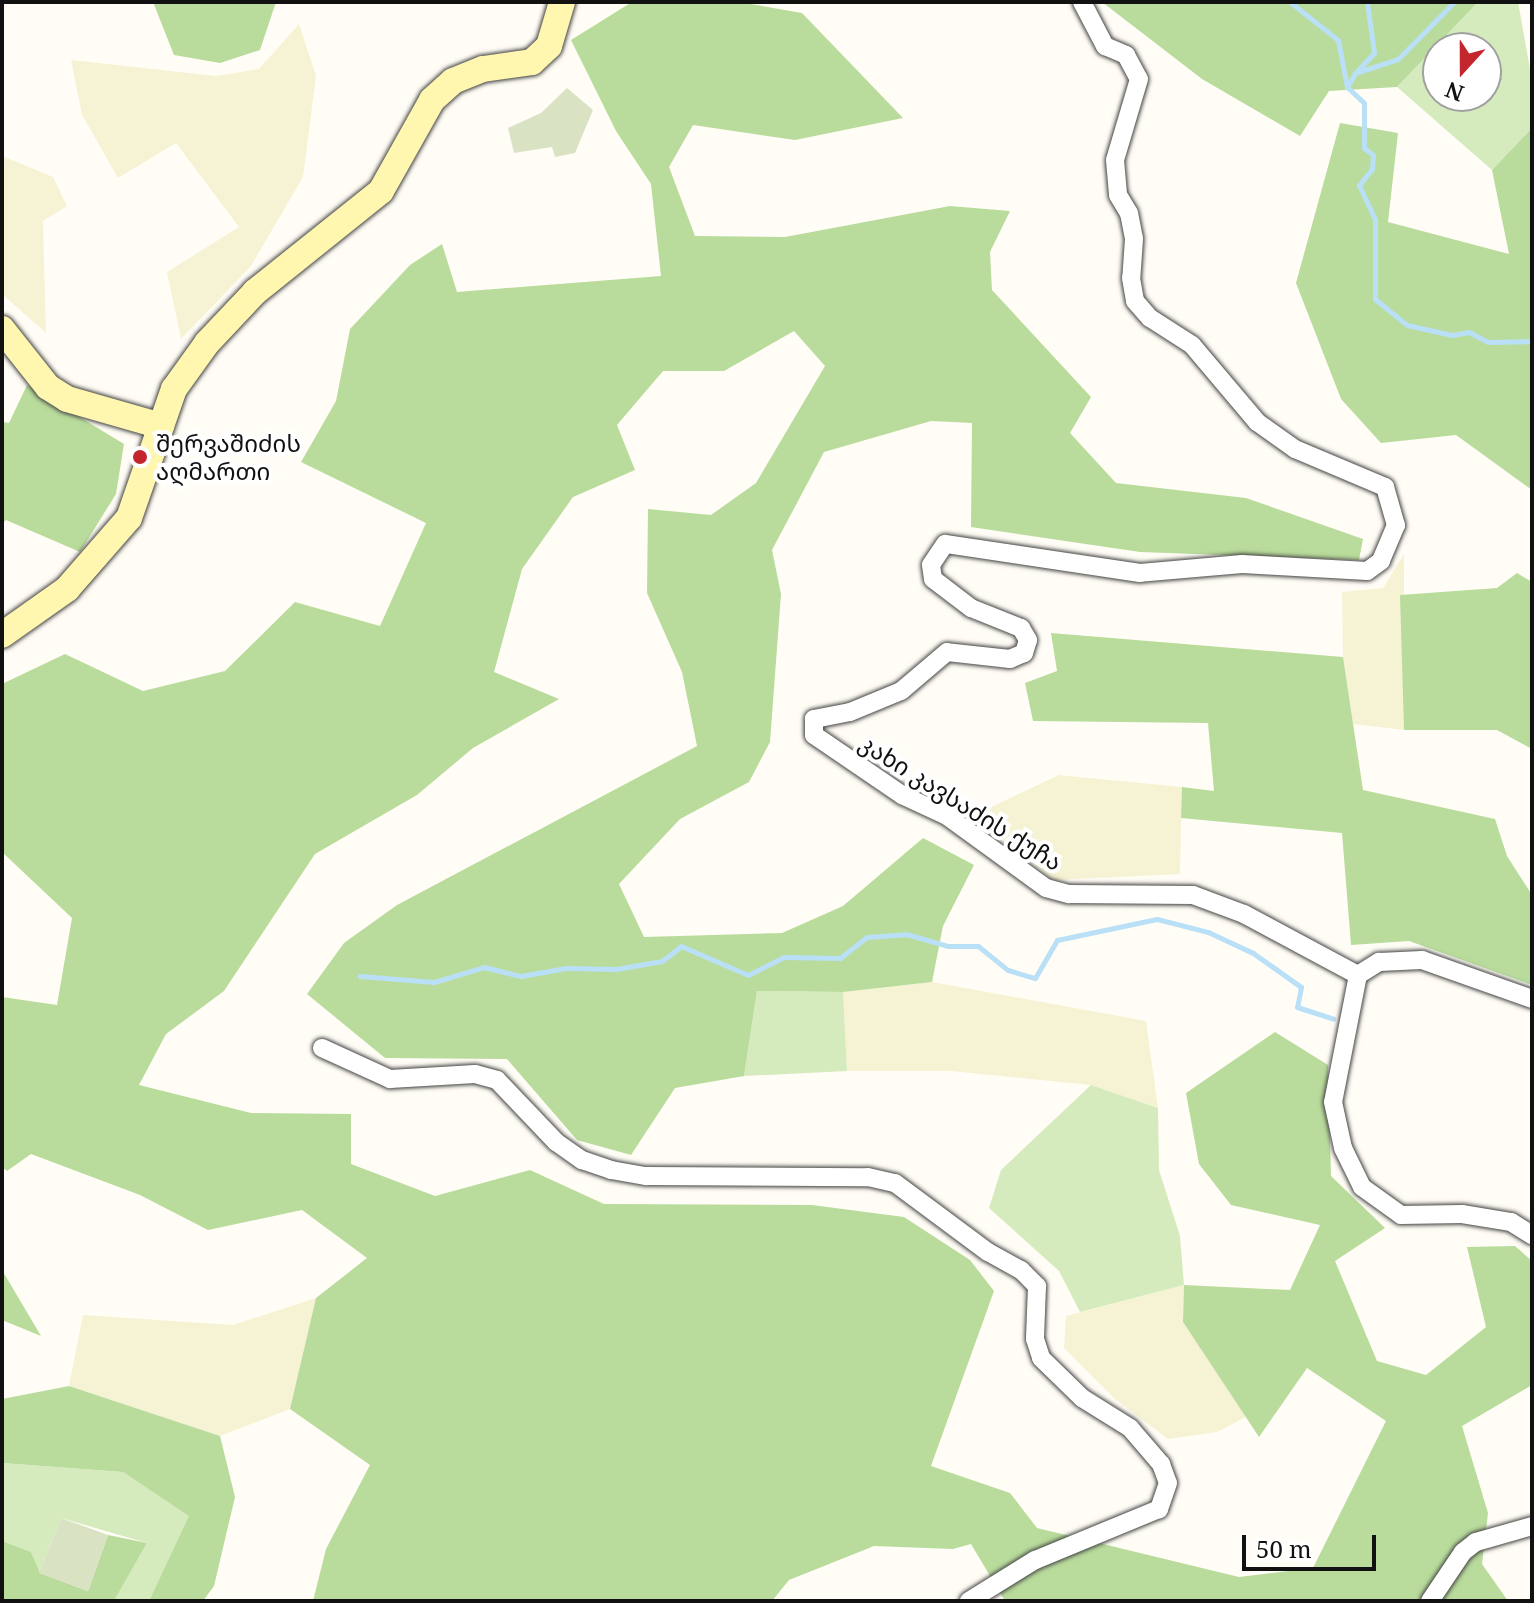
<!DOCTYPE html>
<meta charset="utf-8">
<style>
body{margin:0}
#map{position:relative;width:1534px;height:1603px;overflow:hidden;background:#fffdf5;font-family:"Noto Serif","Noto Sans Georgian",serif}
div>[style]{position:absolute}
.farmland>*{inset:0;background:#f6f3d4}
.green>*{inset:0;background:#d5ebbd}
.forest>*{inset:0;background:#b9dc9c}
.cemetery>*{inset:0;background:#d9e3c4}
.stream>*{height:5px;margin:-2.5px;padding:0 2.5px;transform-origin:2.5px;border-radius:2.5px;background:#b9e0f7}
.roads{filter:drop-shadow(0 0 2px #444) drop-shadow(0 0 2px #444)}
.street>*{height:18px;margin:-9px;padding:0 9px;transform-origin:9px;border-radius:9px;background:#fff}
.secondary>*{height:26px;margin:-13px;padding:0 13px;transform-origin:13px;border-radius:13px;background:#fff6b0}
.dots>*{width:22px;height:22px;translate:-50% -50%;box-sizing:border-box;border:4px solid #fff;border-radius:50%}
span{translate:-50% -50%;white-space:nowrap;text-align:center;line-height:1.15;-webkit-text-stroke:8px #fff;paint-order:stroke}
.poi-label{font-size:24px;color:#111}
.left{translate:0 -50%;text-align:left}
.street-label{font-size:24px;color:#111}
.frame{position:absolute;inset:0;border:4px solid #111;pointer-events:none}
.north{position:absolute;left:1422px;top:32px;width:80px;height:80px;box-sizing:border-box;background:#fff;border:2px solid #a0a0a0;border-radius:50%;rotate:201deg;font-size:22px;font-weight:700;line-height:32px;text-align:center;color:#111}
.north::after{content:'';display:block;margin:auto;width:28px;height:36px;background:#c4262e;clip-path:polygon(50% 0,100% 100%,50% 72%,0 100%)}
.scale{position:absolute;left:1242px;top:1535px;width:134px;height:36px;box-sizing:border-box;border:4px solid #111;border-top:0;padding-left:10px;font-size:24px;line-height:28px;white-space:nowrap;color:#111;-webkit-text-stroke:6px #fff;paint-order:stroke}
</style>
<div id="map">
<div class="farmland">
<div style="clip-path:polygon(299px 24px,316px 76px,303px 177px,251px 266px,181px 339px,167px 272px,239px 227px,176px 143px,118px 178px,82px 115px,71px 60px,216px 76px,259px 69px)"></div>
<div style="clip-path:polygon(2px 156px,53px 177px,67px 206px,43px 221px,46px 333px,2px 294px)"></div>
<div style="clip-path:polygon(1404px 554px,1404px 730px,1353px 724px,1343px 657px,1342px 592px,1383px 588px)"></div>
<div style="clip-path:polygon(1059px 775px,1182px 787px,1180px 874px,1053px 880px,974px 815px)"></div>
<div style="clip-path:polygon(932px 982px,1146px 1021px,1158px 1108px,1091px 1085px,951px 1071px,847px 1071px,843px 992px)"></div>
<div style="clip-path:polygon(1184px 1285px,1183px 1322px,1246px 1417px,1217px 1432px,1168px 1439px,1115px 1399px,1064px 1348px,1066px 1316px)"></div>
<div style="clip-path:polygon(316px 1298px,290px 1409px,220px 1436px,69px 1386px,83px 1315px,233px 1325px)"></div>
</div>
<div class="green">
<div style="clip-path:polygon(evenodd,1478px 2px,1518px 2px,1532px 80px,1532px 128px,1492px 170px,1397px 87px,1478px 2px,1438px 48px,1486px 48px,1486px 96px,1438px 96px,1438px 48px)"></div>
<div style="clip-path:polygon(757px 991px,843px 992px,847px 1071px,744px 1076px)"></div>
<div style="clip-path:polygon(1091px 1085px,1158px 1108px,1159px 1170px,1180px 1236px,1184px 1285px,1080px 1312px,1059px 1271px,989px 1208px,1001px 1170px)"></div>
<div style="clip-path:polygon(2px 1463px,123px 1472px,190px 1516px,149px 1601px,114px 1601px,147px 1543px,61px 1518px,39px 1573px,31px 1552px,2px 1541px)"></div>
</div>
<div class="forest">
<div style="clip-path:polygon(153px 2px,276px 2px,260px 50px,220px 63px,174px 55px)"></div>
<div style="clip-path:polygon(632px 2px,739px 2px,802px 13px,903px 118px,795px 140px,693px 125px,669px 167px,695px 236px,785px 237px,950px 206px,1010px 211px,990px 252px,992px 290px,1091px 397px,1070px 433px,1116px 483px,1246px 498px,1363px 539px,1359px 560px,1140px 552px,971px 527px,972px 423px,931px 421px,824px 452px,772px 550px,781px 594px,770px 742px,749px 782px,680px 819px,619px 884px,644px 937px,782px 933px,843px 906px,923px 838px,974px 865px,943px 926px,932px 982px,843px 992px,757px 991px,744px 1076px,675px 1088px,631px 1155px,577px 1140px,507px 1059px,385px 1058px,307px 994px,344px 943px,397px 905px,697px 746px,682px 672px,647px 593px,648px 509px,711px 515px,756px 483px,825px 366px,794px 331px,724px 371px,663px 371px,617px 425px,635px 470px,573px 497px,522px 569px,494px 672px,559px 699px,473px 748px,417px 795px,315px 854px,224px 991px,166px 1034px,139px 1085px,251px 1113px,351px 1114px,351px 1164px,435px 1196px,530px 1170px,604px 1204px,812px 1205px,904px 1217px,970px 1260px,994px 1291px,931px 1466px,1010px 1493px,1037px 1528px,1239px 1577px,1313px 1568px,1386px 1421px,1307px 1368px,1259px 1437px,1183px 1322px,1184px 1285px,1290px 1290px,1320px 1225px,1231px 1205px,1199px 1164px,1186px 1093px,1275px 1032px,1328px 1065px,1331px 1176px,1385px 1228px,1335px 1261px,1377px 1361px,1426px 1375px,1486px 1327px,1467px 1247px,1515px 1246px,1532px 1261px,1532px 1385px,1462px 1426px,1488px 1513px,1482px 1564px,1508px 1601px,1005px 1601px,971px 1544px,953px 1549px,874px 1546px,789px 1580px,772px 1601px,313px 1601px,326px 1549px,370px 1465px,290px 1409px,316px 1298px,367px 1258px,302px 1210px,208px 1230px,140px 1195px,31px 1154px,7px 1171px,2px 1167px,2px 997px,57px 1005px,72px 918px,2px 852px,2px 684px,65px 654px,143px 691px,225px 671px,295px 602px,380px 626px,426px 523px,301px 462px,336px 401px,350px 329px,410px 265px,442px 244px,457px 292px,661px 276px,651px 184px,616px 131px,571px 40px)"></div>
<div style="clip-path:polygon(1102px 2px,1478px 2px,1397px 87px,1329px 91px,1300px 136px,1202px 79px)"></div>
<div style="clip-path:polygon(1340px 123px,1398px 133px,1388px 222px,1509px 254px,1492px 170px,1532px 128px,1532px 490px,1456px 435px,1381px 443px,1341px 399px,1296px 283px)"></div>
<div style="clip-path:polygon(27px 385px,124px 444px,116px 494px,80px 552px,6px 520px,2px 524px,2px 422px,9px 423px)"></div>
<div style="clip-path:polygon(1517px 573px,1532px 582px,1532px 749px,1497px 730px,1404px 730px,1400px 595px,1497px 588px)"></div>
<div style="clip-path:polygon(1051px 633px,1343px 657px,1363px 790px,1495px 819px,1507px 856px,1532px 895px,1532px 985px,1409px 941px,1351px 945px,1342px 833px,1181px 818px,1182px 787px,1214px 791px,1208px 723px,1033px 721px,1025px 683px,1057px 671px)"></div>
<div style="clip-path:polygon(2px 1270px,41px 1336px,2px 1320px)"></div>
<div style="clip-path:polygon(69px 1386px,220px 1436px,235px 1497px,214px 1586px,203px 1601px,149px 1601px,189px 1516px,123px 1472px,2px 1463px,2px 1399px)"></div>
<div style="clip-path:polygon(108px 1535px,147px 1543px,114px 1601px,2px 1601px,2px 1541px,31px 1552px,40px 1573px,88px 1591px)"></div>
</div>
<div class="cemetery">
<div style="clip-path:polygon(567px 88px,593px 110px,575px 153px,555px 157px,552px 147px,514px 153px,508px 128px,541px 113px)"></div>
<div style="clip-path:polygon(61px 1518px,108px 1535px,88px 1591px,39px 1573px)"></div>
</div>
<div class="stream">
<div style="left:1290px;top:2px;width:61px;rotate:38.4deg"></div>
<div style="left:1338px;top:40px;width:48px;rotate:79.2deg"></div>
<div style="left:1347px;top:87px;width:23px;rotate:43deg"></div>
<div style="left:1364px;top:103px;width:45px;rotate:90deg"></div>
<div style="left:1364px;top:148px;width:11px;rotate:38deg"></div>
<div style="left:1373px;top:155px;width:14px;rotate:94deg"></div>
<div style="left:1372px;top:169px;width:21px;rotate:129deg"></div>
<div style="left:1359px;top:185px;width:38px;rotate:65deg"></div>
<div style="left:1375px;top:220px;width:79px;rotate:90deg"></div>
<div style="left:1375px;top:299px;width:41px;rotate:39.1deg"></div>
<div style="left:1407px;top:325px;width:46px;rotate:12.5deg"></div>
<div style="left:1452px;top:335px;width:17px;rotate:-10deg"></div>
<div style="left:1469px;top:332px;width:21px;rotate:28deg"></div>
<div style="left:1488px;top:342px;width:44px;rotate:-1.3deg"></div>
<div style="left:1358px;top:70px;width:23px;rotate:-47deg"></div>
<div style="left:1374px;top:53px;width:51px;rotate:-97.8deg"></div>
<div style="left:1347px;top:87px;width:16px;rotate:-60deg"></div>
<div style="left:1355px;top:73px;width:45px;rotate:-18deg"></div>
<div style="left:1398px;top:59px;width:80px;rotate:-45.5deg"></div>
<div style="left:360px;top:976px;width:74px;rotate:4.6deg"></div>
<div style="left:434px;top:982px;width:52px;rotate:-16.7deg"></div>
<div style="left:484px;top:967px;width:38px;rotate:14deg"></div>
<div style="left:521px;top:976px;width:46px;rotate:-10.1deg"></div>
<div style="left:566px;top:968px;width:50px;rotate:1.1deg"></div>
<div style="left:616px;top:969px;width:47px;rotate:-9.9deg"></div>
<div style="left:662px;top:961px;width:24px;rotate:-38deg"></div>
<div style="left:681px;top:946px;width:73px;rotate:23.4deg"></div>
<div style="left:748px;top:975px;width:40px;rotate:-26.6deg"></div>
<div style="left:784px;top:957px;width:56px;rotate:1deg"></div>
<div style="left:840px;top:958px;width:34px;rotate:-38deg"></div>
<div style="left:867px;top:937px;width:39px;rotate:-4deg"></div>
<div style="left:906px;top:934px;width:44px;rotate:15.9deg"></div>
<div style="left:948px;top:946px;width:30px"></div>
<div style="left:978px;top:946px;width:38px;rotate:39deg"></div>
<div style="left:1008px;top:970px;width:28px;rotate:17deg"></div>
<div style="left:1035px;top:978px;width:44px;rotate:-59.9deg"></div>
<div style="left:1057px;top:940px;width:102px;rotate:-11.9deg"></div>
<div style="left:1157px;top:919px;width:53px;rotate:14.3deg"></div>
<div style="left:1208px;top:932px;width:50px;rotate:25deg"></div>
<div style="left:1253px;top:953px;width:59px;rotate:35.3deg"></div>
<div style="left:1301px;top:987px;width:20px;rotate:101deg"></div>
<div style="left:1297px;top:1007px;width:38px;rotate:18deg"></div>
</div>
<div class="roads">
<div class="street">
<div style="left:1082px;top:2px;width:50px;rotate:62.4deg"></div>
<div style="left:1105px;top:46px;width:23px;rotate:23deg"></div>
<div style="left:1126px;top:55px;width:27px;rotate:62deg"></div>
<div style="left:1139px;top:79px;width:84px;rotate:106.5deg"></div>
<div style="left:1115px;top:160px;width:35px;rotate:85deg"></div>
<div style="left:1118px;top:195px;width:21px;rotate:59deg"></div>
<div style="left:1129px;top:213px;width:26px;rotate:79deg"></div>
<div style="left:1134px;top:239px;width:39px;rotate:94deg"></div>
<div style="left:1131px;top:278px;width:23px;rotate:80deg"></div>
<div style="left:1135px;top:301px;width:23px;rotate:49deg"></div>
<div style="left:1150px;top:318px;width:50px;rotate:32.7deg"></div>
<div style="left:1192px;top:345px;width:101px;rotate:49.8deg"></div>
<div style="left:1257px;top:422px;width:47px;rotate:35.4deg"></div>
<div style="left:1295px;top:449px;width:98px;rotate:22.9deg"></div>
<div style="left:1385px;top:487px;width:40px;rotate:74deg"></div>
<div style="left:1396px;top:525px;width:39px;rotate:113deg"></div>
<div style="left:1381px;top:561px;width:17px;rotate:144deg"></div>
<div style="left:1367px;top:571px;width:125px;rotate:-176.8deg"></div>
<div style="left:1242px;top:564px;width:102px;rotate:175deg"></div>
<div style="left:1140px;top:573px;width:197px;rotate:-171.5deg"></div>
<div style="left:945px;top:544px;width:25px;rotate:124deg"></div>
<div style="left:931px;top:565px;width:14px;rotate:82deg"></div>
<div style="left:933px;top:579px;width:48px;rotate:37.3deg"></div>
<div style="left:971px;top:608px;width:54px;rotate:21.8deg"></div>
<div style="left:1021px;top:628px;width:14px;rotate:60deg"></div>
<div style="left:1028px;top:640px;width:14px;rotate:107deg"></div>
<div style="left:1024px;top:653px;width:15px;rotate:157deg"></div>
<div style="left:1010px;top:659px;width:63px;rotate:-173.7deg"></div>
<div style="left:947px;top:652px;width:60px;rotate:139.7deg"></div>
<div style="left:901px;top:691px;width:55px;rotate:157.6deg"></div>
<div style="left:850px;top:712px;width:37px;rotate:169deg"></div>
<div style="left:814px;top:719px;width:16px;rotate:90deg"></div>
<div style="left:814px;top:735px;width:107px;rotate:34.3deg"></div>
<div style="left:902px;top:795px;width:50px;rotate:25deg"></div>
<div style="left:947px;top:816px;width:122px;rotate:36deg"></div>
<div style="left:1046px;top:888px;width:24px;rotate:15deg"></div>
<div style="left:1069px;top:894px;width:124px;rotate:0.5deg"></div>
<div style="left:1193px;top:895px;width:54px;rotate:20.4deg"></div>
<div style="left:1244px;top:914px;width:129px;rotate:28.2deg"></div>
<div style="left:1358px;top:975px;width:129px;rotate:101.1deg"></div>
<div style="left:1333px;top:1102px;width:47px;rotate:77.7deg"></div>
<div style="left:1343px;top:1148px;width:43px;rotate:64deg"></div>
<div style="left:1362px;top:1187px;width:48px;rotate:35.7deg"></div>
<div style="left:1401px;top:1215px;width:61px;rotate:-0.9deg"></div>
<div style="left:1462px;top:1214px;width:50px;rotate:9.3deg"></div>
<div style="left:1511px;top:1222px;width:25px;rotate:32deg"></div>
<div style="left:1358px;top:975px;width:25px;rotate:-32deg"></div>
<div style="left:1379px;top:962px;width:43px;rotate:-2.7deg"></div>
<div style="left:1422px;top:960px;width:117px;rotate:19.5deg"></div>
<div style="left:322px;top:1048px;width:75px;rotate:24.5deg"></div>
<div style="left:390px;top:1079px;width:85px;rotate:-3.4deg"></div>
<div style="left:475px;top:1074px;width:23px;rotate:15deg"></div>
<div style="left:497px;top:1080px;width:86px;rotate:46.4deg"></div>
<div style="left:556px;top:1142px;width:32px;rotate:35deg"></div>
<div style="left:582px;top:1160px;width:31px;rotate:19deg"></div>
<div style="left:611px;top:1170px;width:36px;rotate:10deg"></div>
<div style="left:646px;top:1176px;width:222px;rotate:0.3deg"></div>
<div style="left:868px;top:1177px;width:28px;rotate:13deg"></div>
<div style="left:895px;top:1183px;width:116px;rotate:36.6deg"></div>
<div style="left:988px;top:1252px;width:38px;rotate:29deg"></div>
<div style="left:1021px;top:1270px;width:23px;rotate:45deg"></div>
<div style="left:1037px;top:1286px;width:53px;rotate:92.2deg"></div>
<div style="left:1035px;top:1339px;width:20px;rotate:72deg"></div>
<div style="left:1041px;top:1358px;width:57px;rotate:44.3deg"></div>
<div style="left:1082px;top:1398px;width:57px;rotate:32deg"></div>
<div style="left:1130px;top:1428px;width:48px;rotate:49.3deg"></div>
<div style="left:1161px;top:1464px;width:20px;rotate:70deg"></div>
<div style="left:1168px;top:1483px;width:28px;rotate:109deg"></div>
<div style="left:1159px;top:1509px;width:134px;rotate:157.6deg"></div>
<div style="left:1035px;top:1560px;width:78px;rotate:148.2deg"></div>
<div style="left:1430px;top:1601px;width:59px;rotate:-56deg"></div>
<div style="left:1463px;top:1552px;width:16px;rotate:-38deg"></div>
<div style="left:1476px;top:1542px;width:58px;rotate:-15.9deg"></div>
</div>
<div class="secondary">
<div style="left:2px;top:329px;width:74px;rotate:51.6deg"></div>
<div style="left:48px;top:387px;width:22px;rotate:32deg"></div>
<div style="left:67px;top:399px;width:98px;rotate:16deg"></div>
<div style="left:2px;top:635px;width:80px;rotate:-35.3deg"></div>
<div style="left:67px;top:589px;width:94px;rotate:-48.9deg"></div>
<div style="left:129px;top:518px;width:137px;rotate:-70.8deg"></div>
<div style="left:174px;top:389px;width:57px;rotate:-54.3deg"></div>
<div style="left:207px;top:343px;width:70px;rotate:-46.7deg"></div>
<div style="left:255px;top:292px;width:161px;rotate:-38.7deg"></div>
<div style="left:381px;top:191px;width:104px;rotate:-60.7deg"></div>
<div style="left:432px;top:100px;width:28px;rotate:-42deg"></div>
<div style="left:453px;top:81px;width:32px;rotate:-22deg"></div>
<div style="left:483px;top:69px;width:49px;rotate:-8.1deg"></div>
<div style="left:532px;top:62px;width:23px;rotate:-43deg"></div>
<div style="left:549px;top:46px;width:46px;rotate:-73.5deg"></div>
</div>
</div>
<div class="dots">
<div style="left:140px;top:457px;background:#c4262e"></div>
</div>
<div class="poi-label">
<span class="left" style="left:156px;top:457px">შერვაშიძის<br>აღმართი</span>
</div>
<div class="street-label">
<span style="left:961px;top:802px;rotate:32deg">კახი კავსაძის ქუჩა</span>
</div>
<div class="frame"></div>
<div class="north">N</div>
<div class="scale">50 m</div>
</div>
